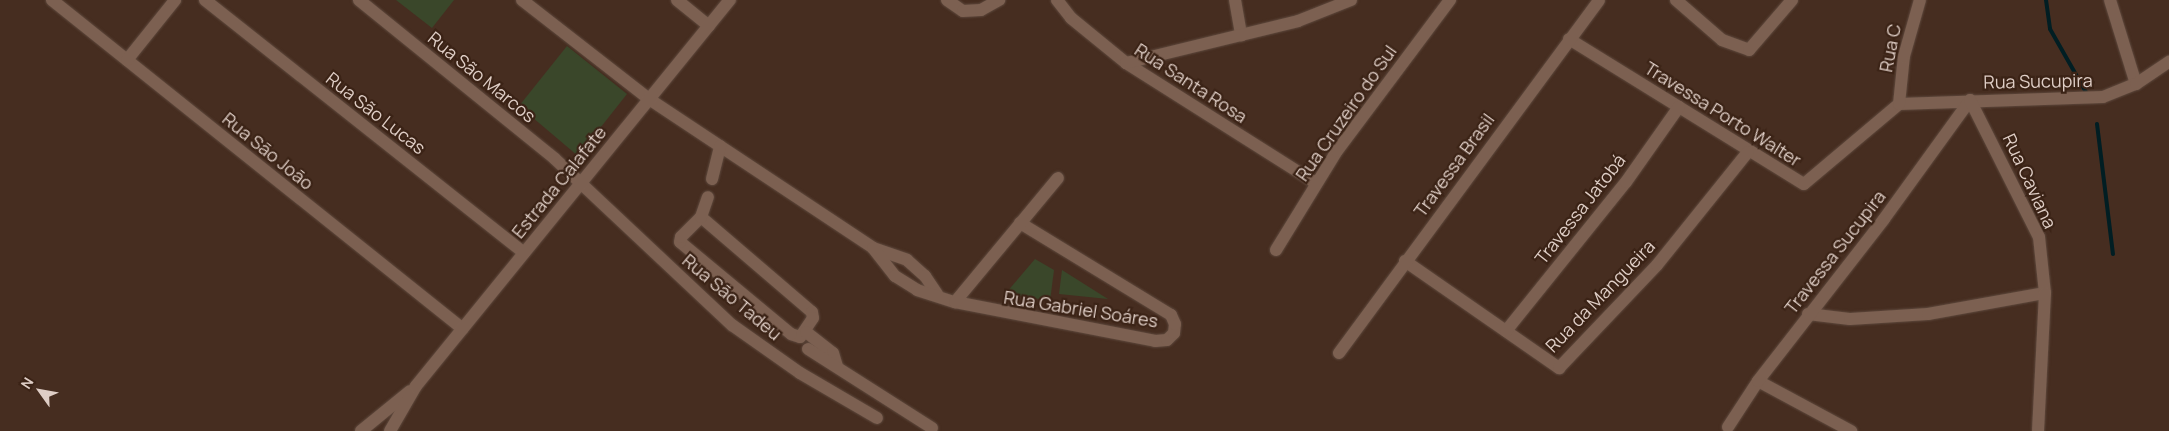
<!DOCTYPE html>
<meta charset="utf-8">
<style>
body{margin:0}
#map{position:relative;width:2169px;height:431px;overflow:hidden;background:#462d20;font-family:Manrope,sans-serif}
div>[style]{position:absolute}
.green>*{inset:0;background:#3a472a}
.stream>*{height:4px;margin:-2px;padding:0 2px;transform-origin:2px;border-radius:2px;background:#011e23}
.roads{filter:drop-shadow(0 0 1px #5e493d) drop-shadow(0 0 1px #5e493d)}
.minor>*{height:12px;margin:-6px;padding:0 6px;transform-origin:6px;border-radius:6px;background:#7c6051}
span{translate:-50% -50%;white-space:nowrap;text-align:center;line-height:1.15;-webkit-text-stroke:4.5px #3b2316;paint-order:stroke}
.street-label{font-size:18px;color:#dfcec6}
.north{position:absolute;left:15px;top:366px;width:50px;height:50px;-webkit-text-stroke:4px #3b2316;paint-order:stroke;rotate:302deg;font-size:14px;font-weight:700;line-height:20px;text-align:center;color:#dfcec6}
.north::after{content:'';display:block;margin:auto;width:18px;height:22px;background:#dfcec6;clip-path:polygon(50% 0,100% 100%,50% 72%,0 100%)}
</style>
<div id="map">
<div class="green">
<div style="clip-path:polygon(396px 0,454px 0,432px 28px)"></div>
<div style="clip-path:polygon(567px 46px,627px 94px,578px 156px,519px 106px)"></div>
<div style="clip-path:polygon(1035px 259px,1054px 270px,1050px 301px,1006px 293px)"></div>
<div style="clip-path:polygon(1062px 270px,1108px 299px,1059px 294px)"></div>
</div>
<div class="stream">
<div style="left:2046px;top:0;width:29px;rotate:82deg"></div>
<div style="left:2050px;top:29px;width:73px;rotate:60.3deg"></div>
<div style="left:2097px;top:124px;width:131px;rotate:83deg"></div>
</div>
<div class="roads">
<div class="minor">
<div style="left:52px;top:0;width:526px;rotate:38.68deg"></div>
<div style="left:205px;top:0;width:407px;rotate:38.4deg"></div>
<div style="left:359px;top:0;width:252px;rotate:39deg"></div>
<div style="left:555px;top:159px;width:243px;rotate:43.2deg"></div>
<div style="left:732px;top:325px;width:83px;rotate:35.2deg"></div>
<div style="left:800px;top:373px;width:89px;rotate:30.3deg"></div>
<div style="left:522px;top:0;width:161px;rotate:37.9deg"></div>
<div style="left:649px;top:99px;width:269px;rotate:33.6deg"></div>
<div style="left:873px;top:248px;width:36px;rotate:19deg"></div>
<div style="left:907px;top:260px;width:24px;rotate:42deg"></div>
<div style="left:925px;top:276px;width:22px;rotate:56deg"></div>
<div style="left:677px;top:0;width:41px;rotate:39.1deg"></div>
<div style="left:947px;top:0;width:19px;rotate:35deg"></div>
<div style="left:963px;top:11px;width:18px;rotate:-3deg"></div>
<div style="left:981px;top:10px;width:21px;rotate:-29deg"></div>
<div style="left:1057px;top:0;width:23px;rotate:52deg"></div>
<div style="left:1071px;top:18px;width:71px;rotate:39.3deg"></div>
<div style="left:1126px;top:63px;width:225px;rotate:32.3deg"></div>
<div style="left:1235px;top:0;width:36px;rotate:80deg"></div>
<div style="left:1676px;top:0;width:61px;rotate:41deg"></div>
<div style="left:1722px;top:40px;width:29px;rotate:20deg"></div>
<div style="left:1749px;top:50px;width:66px;rotate:-49.3deg"></div>
<div style="left:2110px;top:0;width:88px;rotate:72.8deg"></div>
<div style="left:1569px;top:39px;width:276px;rotate:31.7deg"></div>
<div style="left:1804px;top:184px;width:124px;rotate:-40.1deg"></div>
<div style="left:127px;top:60px;width:77px;rotate:-51.3deg"></div>
<div style="left:1126px;top:63px;width:177px;rotate:-13.7deg"></div>
<div style="left:1298px;top:21px;width:57px;rotate:-21.6deg"></div>
<div style="left:1899px;top:104px;width:204px;rotate:-2deg"></div>
<div style="left:2103px;top:97px;width:35px;rotate:-22deg"></div>
<div style="left:2136px;top:84px;width:40px;rotate:-34deg"></div>
<div style="left:1899px;top:104px;width:48px;rotate:-84.1deg"></div>
<div style="left:1904px;top:56px;width:58px;rotate:-74.1deg"></div>
<div style="left:712px;top:179px;width:34px;rotate:-76deg"></div>
<div style="left:701px;top:217px;width:146px;rotate:40.6deg"></div>
<div style="left:812px;top:312px;width:6px;rotate:81deg"></div>
<div style="left:813px;top:318px;width:23px;rotate:124deg"></div>
<div style="left:800px;top:337px;width:9px;rotate:-162deg"></div>
<div style="left:791px;top:334px;width:144px;rotate:-140.3deg"></div>
<div style="left:680px;top:242px;width:5px;rotate:-79deg"></div>
<div style="left:681px;top:237px;width:28px;rotate:-45deg"></div>
<div style="left:701px;top:217px;width:21px;rotate:-71deg"></div>
<div style="left:873px;top:248px;width:36px;rotate:52deg"></div>
<div style="left:895px;top:276px;width:26px;rotate:32deg"></div>
<div style="left:917px;top:290px;width:40px;rotate:18deg"></div>
<div style="left:955px;top:302px;width:204px;rotate:11deg"></div>
<div style="left:1155px;top:341px;width:12px;rotate:-5deg"></div>
<div style="left:1167px;top:340px;width:10px;rotate:-45deg"></div>
<div style="left:1174px;top:333px;width:9px;rotate:-84deg"></div>
<div style="left:1175px;top:324px;width:10px;rotate:-114deg"></div>
<div style="left:1171px;top:315px;width:177px;rotate:-148.6deg"></div>
<div style="left:1276px;top:250px;width:116px;rotate:-58.4deg"></div>
<div style="left:1337px;top:151px;width:189px;rotate:-53.2deg"></div>
<div style="left:1405px;top:261px;width:188px;rotate:34.8deg"></div>
<div style="left:1559px;top:368px;width:142px;rotate:-46.4deg"></div>
<div style="left:1657px;top:265px;width:145px;rotate:-51.2deg"></div>
<div style="left:955px;top:302px;width:161px;rotate:-50.3deg"></div>
<div style="left:1808px;top:314px;width:42px;rotate:6.8deg"></div>
<div style="left:1850px;top:319px;width:78px;rotate:-3.7deg"></div>
<div style="left:1928px;top:314px;width:119px;rotate:-10.2deg"></div>
<div style="left:1506px;top:331px;width:191px;rotate:-51.2deg"></div>
<div style="left:1626px;top:182px;width:92px;rotate:-54.8deg"></div>
<div style="left:806px;top:332px;width:34px;rotate:38deg"></div>
<div style="left:833px;top:353px;width:14px;rotate:73deg"></div>
<div style="left:808px;top:349px;width:147px;rotate:32.5deg"></div>
<div style="left:1339px;top:353px;width:438px;rotate:-53.6deg"></div>
<div style="left:1758px;top:381px;width:106px;rotate:28.3deg"></div>
<div style="left:1728px;top:427px;width:55px;rotate:-56.9deg"></div>
<div style="left:1758px;top:381px;width:205px;rotate:-52.1deg"></div>
<div style="left:1884px;top:219px;width:147px;rotate:-54.1deg"></div>
<div style="left:1970px;top:100px;width:153px;rotate:63.3deg"></div>
<div style="left:2039px;top:237px;width:56px;rotate:83.9deg"></div>
<div style="left:2045px;top:293px;width:138px;rotate:92.9deg"></div>
<div style="left:361px;top:431px;width:63px;rotate:-39.2deg"></div>
<div style="left:390px;top:431px;width:52px;rotate:-60deg"></div>
<div style="left:416px;top:386px;width:498px;rotate:-50.9deg"></div>
</div>
</div>
<div class="street-label">
<span style="left:1890px;top:48px;rotate:-79deg">Rua C</span>
<span style="left:482px;top:77px;rotate:39deg">Rua São Marcos</span>
<span style="left:2038px;top:81px;rotate:-1deg">Rua Sucupira</span>
<span style="left:1191px;top:83px;rotate:33deg">Rua Santa Rosa</span>
<span style="left:376px;top:113px;rotate:38deg">Rua São Lucas</span>
<span style="left:1346px;top:113px;rotate:-55deg">Rua Cruzeiro do Sul</span>
<span style="left:1723px;top:114px;rotate:32deg">Travessa Porto Walter</span>
<span style="left:268px;top:151px;rotate:39deg">Rua São João</span>
<span style="left:1454px;top:165px;rotate:-54deg">Travessa Brasil</span>
<span style="left:2030px;top:181px;rotate:65deg">Rua Caviana</span>
<span style="left:559px;top:182px;rotate:-51deg">Estrada Calafate</span>
<span style="left:1580px;top:209px;rotate:-52deg">Travessa Jatobá</span>
<span style="left:1835px;top:252px;rotate:-52deg">Travessa Sucupira</span>
<span style="left:1600px;top:296px;rotate:-46deg">Rua da Mangueira</span>
<span style="left:732px;top:297px;rotate:40deg">Rua São Tadeu</span>
<span style="left:1081px;top:309px;rotate:9deg">Rua Gabriel Soáres</span>
</div>
<div class="north">N</div>
</div>
